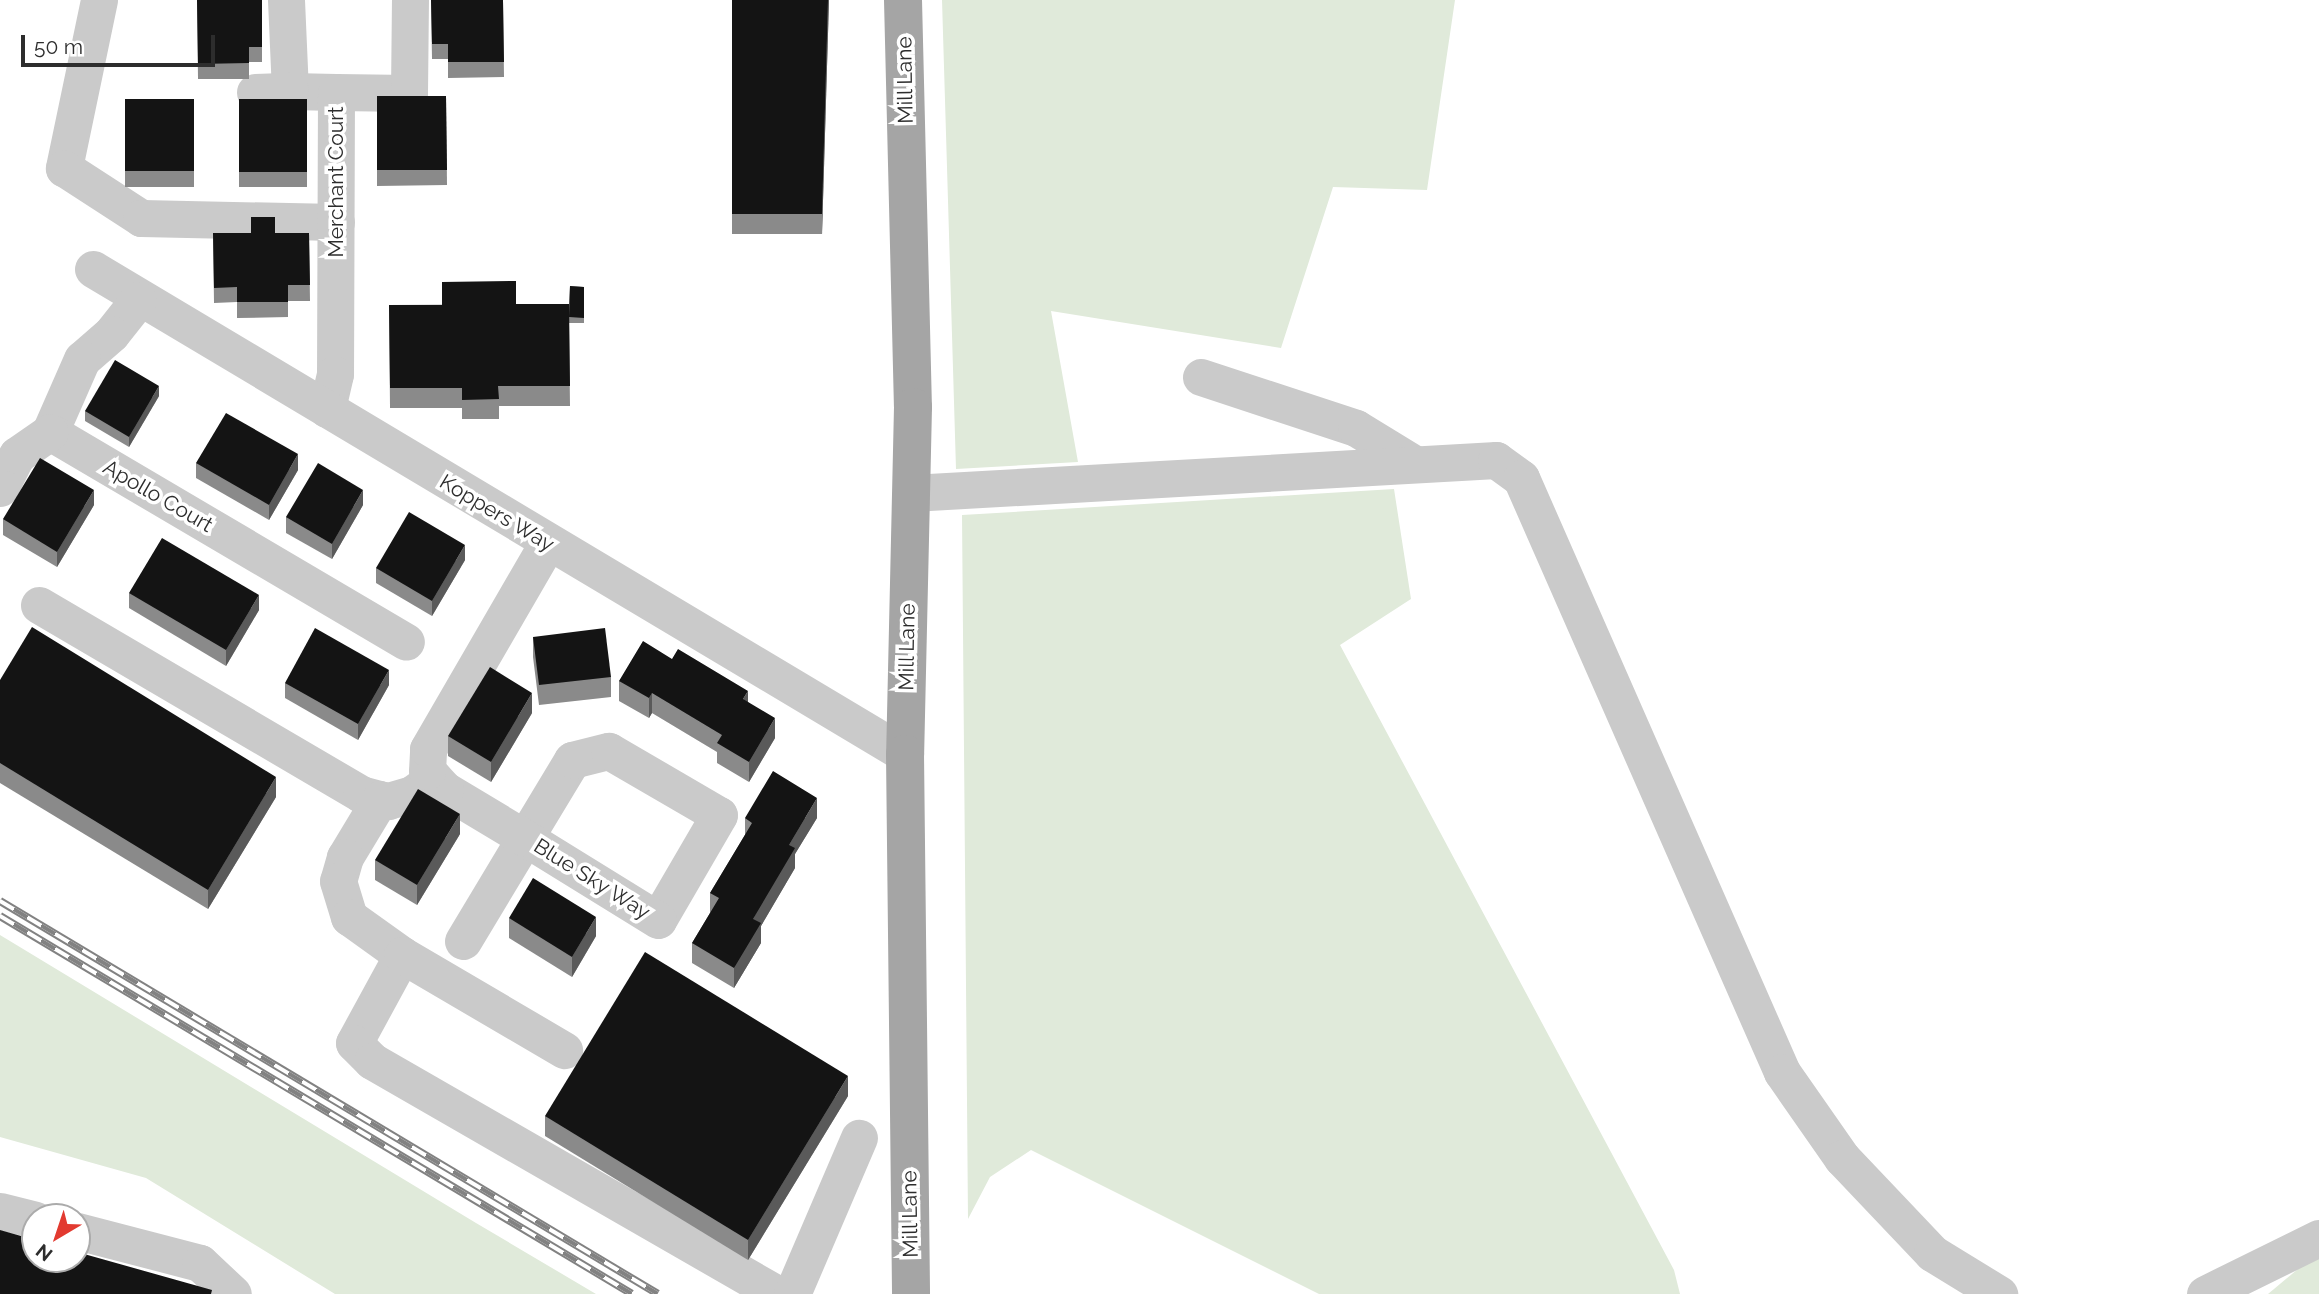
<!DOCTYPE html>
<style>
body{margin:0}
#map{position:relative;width:2319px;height:1294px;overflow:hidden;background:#fff;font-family:Raleway,sans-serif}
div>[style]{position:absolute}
.green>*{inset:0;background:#e0eada}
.minor>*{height:37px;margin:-18.5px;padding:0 18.5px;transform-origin:18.5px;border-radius:18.5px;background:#cacaca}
.major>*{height:38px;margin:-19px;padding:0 19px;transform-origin:19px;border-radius:19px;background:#a5a5a5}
.rail>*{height:8px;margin-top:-4px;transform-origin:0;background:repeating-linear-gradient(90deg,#fff 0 16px,#828282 0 32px);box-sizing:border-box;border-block:2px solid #828282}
.wall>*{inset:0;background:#8a8a8a}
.shaded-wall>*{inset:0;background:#5a5a5a}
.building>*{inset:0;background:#141414}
span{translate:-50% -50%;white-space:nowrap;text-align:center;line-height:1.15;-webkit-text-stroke:7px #fff;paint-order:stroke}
.street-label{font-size:21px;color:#2d2d2d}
.north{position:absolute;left:21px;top:1203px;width:70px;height:70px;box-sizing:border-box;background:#fff;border:2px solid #ababab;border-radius:50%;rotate:219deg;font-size:19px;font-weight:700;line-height:28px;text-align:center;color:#2d2d2d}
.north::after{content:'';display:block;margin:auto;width:24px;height:32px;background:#e23a30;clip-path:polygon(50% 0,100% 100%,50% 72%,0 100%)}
.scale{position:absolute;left:21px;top:35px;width:194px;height:32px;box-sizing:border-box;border:4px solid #2d2d2d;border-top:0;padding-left:9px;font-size:21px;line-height:24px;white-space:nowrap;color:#2d2d2d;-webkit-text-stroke:5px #fff;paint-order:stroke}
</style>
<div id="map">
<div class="green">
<div style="clip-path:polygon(942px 0,1455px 0,1427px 190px,1333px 187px,1281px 348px,1051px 311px,1078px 462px,956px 469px)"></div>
<div style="clip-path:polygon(1394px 489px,1411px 599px,1340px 645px,1674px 1270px,1680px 1294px,1319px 1294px,1031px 1150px,990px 1177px,968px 1219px,962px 515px)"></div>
<div style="clip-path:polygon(0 935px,476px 1223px,596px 1294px,335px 1294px,146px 1178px,0 1137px)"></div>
<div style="clip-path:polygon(2319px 1256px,2319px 1294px,2268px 1294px,2310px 1259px)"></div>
</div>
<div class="minor">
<div style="left:99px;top:0;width:172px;rotate:101.8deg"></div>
<div style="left:64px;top:168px;width:92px;rotate:33deg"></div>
<div style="left:141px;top:218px;width:195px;rotate:1.2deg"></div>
<div style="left:286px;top:0;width:91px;rotate:87.5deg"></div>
<div style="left:290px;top:91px;width:46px;rotate:1.2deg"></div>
<div style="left:336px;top:92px;width:282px;rotate:90.2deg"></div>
<div style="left:335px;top:374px;width:36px;rotate:103deg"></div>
<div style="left:255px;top:92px;width:35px;rotate:-2deg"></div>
<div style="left:336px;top:92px;width:73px;rotate:0.8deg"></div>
<div style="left:409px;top:93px;width:93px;rotate:-89.4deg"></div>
<div style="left:93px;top:269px;width:946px;rotate:30.85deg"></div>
<div style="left:138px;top:300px;width:43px;rotate:128.5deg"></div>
<div style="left:111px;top:334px;width:38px;rotate:139deg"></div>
<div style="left:82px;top:359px;width:80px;rotate:113.7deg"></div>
<div style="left:50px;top:432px;width:413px;rotate:30.5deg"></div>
<div style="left:1201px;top:377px;width:163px;rotate:18.2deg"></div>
<div style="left:1356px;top:428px;width:69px;rotate:31.4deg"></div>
<div style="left:0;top:488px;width:37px;rotate:-63deg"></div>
<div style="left:17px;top:455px;width:40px;rotate:-34.9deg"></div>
<div style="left:911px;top:493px;width:586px;rotate:-3.23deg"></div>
<div style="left:1496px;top:460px;width:31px;rotate:36deg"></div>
<div style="left:1521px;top:478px;width:649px;rotate:66.28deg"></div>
<div style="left:1782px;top:1072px;width:105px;rotate:55.1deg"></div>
<div style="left:1842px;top:1158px;width:131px;rotate:46.5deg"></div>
<div style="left:1932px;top:1253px;width:79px;rotate:31.5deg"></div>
<div style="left:39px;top:605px;width:373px;rotate:30.4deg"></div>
<div style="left:361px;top:794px;width:28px;rotate:15deg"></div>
<div style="left:388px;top:801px;width:25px;rotate:-16deg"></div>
<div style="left:412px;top:794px;width:27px;rotate:-36deg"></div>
<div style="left:380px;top:799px;width:68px;rotate:121.1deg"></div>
<div style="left:345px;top:857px;width:25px;rotate:106deg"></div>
<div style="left:338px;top:881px;width:38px;rotate:73deg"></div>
<div style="left:349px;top:917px;width:65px;rotate:35.6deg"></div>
<div style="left:402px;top:955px;width:100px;rotate:118.6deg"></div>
<div style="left:354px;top:1043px;width:25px;rotate:45deg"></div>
<div style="left:372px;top:1061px;width:467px;rotate:29.9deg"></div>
<div style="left:463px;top:941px;width:120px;rotate:-59deg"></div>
<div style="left:525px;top:838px;width:91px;rotate:-58.9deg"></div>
<div style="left:572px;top:760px;width:38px;rotate:-14deg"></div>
<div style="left:609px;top:751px;width:127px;rotate:30.2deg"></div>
<div style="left:719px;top:815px;width:121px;rotate:120.2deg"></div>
<div style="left:658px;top:920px;width:156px;rotate:-148.3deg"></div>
<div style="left:525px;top:838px;width:93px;rotate:-149deg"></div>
<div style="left:445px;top:790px;width:26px;rotate:-133deg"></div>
<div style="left:427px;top:771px;width:22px;rotate:-87deg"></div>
<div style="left:428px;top:749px;width:237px;rotate:-59.9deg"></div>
<div style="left:402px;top:955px;width:188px;rotate:30.4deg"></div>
<div style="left:0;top:1211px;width:36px;rotate:14deg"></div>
<div style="left:77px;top:1231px;width:127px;rotate:14.6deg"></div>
<div style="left:200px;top:1263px;width:45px;rotate:43.2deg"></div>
<div style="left:792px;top:1294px;width:170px;rotate:-66.8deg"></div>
<div style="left:2205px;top:1294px;width:127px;rotate:-26.2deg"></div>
</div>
<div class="major">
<div style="left:903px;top:0;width:407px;rotate:88.6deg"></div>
<div style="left:913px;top:407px;width:347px;rotate:91.3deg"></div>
<div style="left:905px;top:754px;width:540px;rotate:89.36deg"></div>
</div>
<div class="rail">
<div style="left:0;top:901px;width:766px;rotate:30.85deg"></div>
<div style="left:0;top:916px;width:736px;rotate:30.88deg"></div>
</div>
<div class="wall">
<div style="clip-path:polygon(197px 0,262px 0,262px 62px,249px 62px,249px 79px,198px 79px)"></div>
<div style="clip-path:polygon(431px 0,503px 0,504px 77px,448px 78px,448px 59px,432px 59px)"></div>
<div style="clip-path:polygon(732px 0,829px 0,822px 234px,732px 234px)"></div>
<div style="clip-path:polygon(377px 96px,446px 96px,447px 185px,377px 186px)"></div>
<div style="clip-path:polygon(125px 99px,194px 99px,194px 187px,125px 187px)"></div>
<div style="clip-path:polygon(239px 99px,307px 99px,307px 187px,239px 187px)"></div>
<div style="clip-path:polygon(213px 233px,309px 233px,310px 301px,288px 301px,288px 317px,237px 318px,237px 302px,214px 303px)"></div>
<div style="clip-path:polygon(570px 286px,584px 287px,584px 323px,569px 323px,570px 406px,499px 406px,499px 419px,462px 419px,462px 408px,390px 408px,389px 305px,569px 304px)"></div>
<div style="clip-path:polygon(159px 396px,129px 447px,85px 421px,85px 411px)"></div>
<div style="clip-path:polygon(196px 463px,298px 470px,269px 520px,196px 478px)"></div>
<div style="clip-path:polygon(94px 505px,57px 567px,3px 535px,3px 519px)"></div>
<div style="clip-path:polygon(363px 505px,332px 559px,286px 533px,286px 517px)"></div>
<div style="clip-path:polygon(465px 560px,432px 616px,376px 583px,376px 568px)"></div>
<div style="clip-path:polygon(129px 593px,259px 610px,226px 666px,129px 608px)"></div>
<div style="clip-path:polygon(533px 637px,611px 677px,611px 697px,539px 705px,533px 657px)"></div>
<div style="clip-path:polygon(672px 659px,748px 702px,775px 738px,749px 782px,717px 763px,717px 752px,652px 713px,649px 718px,619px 701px,619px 681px)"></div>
<div style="clip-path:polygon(0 680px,276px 797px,208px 909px,0 783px)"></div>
<div style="clip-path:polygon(285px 683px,389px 685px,358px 740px,285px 698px)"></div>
<div style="clip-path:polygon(532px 713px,491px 782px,448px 756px,448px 736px)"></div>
<div style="clip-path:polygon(745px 818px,817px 818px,795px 854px,795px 868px,761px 926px,761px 943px,734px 988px,692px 963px,692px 943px,710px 913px,710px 893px,745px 835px)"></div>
<div style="clip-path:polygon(460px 834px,417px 905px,375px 880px,375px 860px)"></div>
<div style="clip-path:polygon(509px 918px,596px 936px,572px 977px,509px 938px)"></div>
<div style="clip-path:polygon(848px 1096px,748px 1260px,545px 1136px,545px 1116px)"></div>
</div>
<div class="shaded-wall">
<div style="clip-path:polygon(828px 0,829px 0,822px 234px,822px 214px)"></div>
<div style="clip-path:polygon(159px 386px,159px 396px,129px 447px,129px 437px)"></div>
<div style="clip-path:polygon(298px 454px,298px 470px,269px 520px,269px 505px)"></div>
<div style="clip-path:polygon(94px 490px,94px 505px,57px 567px,57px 552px)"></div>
<div style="clip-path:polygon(363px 490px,363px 505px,332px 559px,332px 544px)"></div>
<div style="clip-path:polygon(465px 545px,465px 560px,432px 616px,432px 601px)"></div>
<div style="clip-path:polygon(259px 595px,259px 610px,226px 666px,226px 650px)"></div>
<div style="clip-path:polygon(389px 670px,389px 685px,358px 740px,358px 724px)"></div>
<div style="clip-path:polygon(748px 691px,748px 711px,743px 699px)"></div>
<div style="clip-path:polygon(532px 693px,532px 713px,491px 782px,491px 762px)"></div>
<div style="clip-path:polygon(652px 693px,652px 713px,649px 718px,649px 698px)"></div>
<div style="clip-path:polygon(775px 718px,775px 738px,749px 782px,749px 762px)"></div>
<div style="clip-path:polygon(276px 777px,276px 797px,208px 909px,208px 890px)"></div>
<div style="clip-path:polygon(817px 798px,817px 818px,795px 854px,795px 868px,761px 926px,761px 943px,734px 988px,734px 968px,753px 919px,789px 845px)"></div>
<div style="clip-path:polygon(460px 814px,460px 834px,417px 905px,417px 885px)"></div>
<div style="clip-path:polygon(596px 917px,596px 936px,572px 977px,572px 957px)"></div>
<div style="clip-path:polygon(848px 1076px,848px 1096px,748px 1260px,748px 1240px)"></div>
</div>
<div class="building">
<div style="clip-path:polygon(197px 0,262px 0,262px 47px,249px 47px,249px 63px,198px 64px)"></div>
<div style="clip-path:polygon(431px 0,503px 0,504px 62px,448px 62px,448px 44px,432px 44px)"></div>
<div style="clip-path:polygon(732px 0,828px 0,822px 214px,732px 214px)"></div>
<div style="clip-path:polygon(377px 96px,446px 96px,447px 170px,377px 170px)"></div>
<div style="clip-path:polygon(125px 99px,194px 99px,194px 171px,125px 171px)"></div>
<div style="clip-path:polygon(239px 99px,307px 99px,307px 172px,239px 172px)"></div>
<div style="clip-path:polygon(251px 217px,275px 217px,275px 233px,309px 233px,310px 285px,288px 285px,288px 302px,237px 302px,237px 287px,214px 288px,213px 233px,251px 233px)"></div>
<div style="clip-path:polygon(516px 281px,516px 304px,569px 304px,570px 386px,498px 386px,499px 399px,462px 400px,462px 388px,390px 388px,389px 305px,442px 305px,442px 282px)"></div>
<div style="clip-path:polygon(570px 286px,584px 287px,584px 318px,569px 317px)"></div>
<div style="clip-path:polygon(115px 360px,159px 386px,129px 437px,85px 411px)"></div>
<div style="clip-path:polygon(226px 413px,298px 454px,269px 505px,196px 463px)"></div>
<div style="clip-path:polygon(40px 458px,94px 490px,57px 552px,3px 519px)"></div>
<div style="clip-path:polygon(318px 463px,363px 490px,332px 544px,286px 517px)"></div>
<div style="clip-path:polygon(409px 512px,465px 545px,432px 601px,376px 568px)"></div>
<div style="clip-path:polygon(162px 538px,259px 595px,226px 650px,129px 593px)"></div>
<div style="clip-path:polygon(32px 627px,276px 777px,208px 890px,0 763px,0 680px)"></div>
<div style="clip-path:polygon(315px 628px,389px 670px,358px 724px,285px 683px)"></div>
<div style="clip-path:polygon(605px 628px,611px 677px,539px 685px,533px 637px)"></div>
<div style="clip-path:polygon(643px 641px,672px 659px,678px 649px,748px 691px,743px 699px,775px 718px,749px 762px,717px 743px,722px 735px,652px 693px,649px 698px,619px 681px)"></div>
<div style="clip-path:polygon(490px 667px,532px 693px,491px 762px,448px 736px)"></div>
<div style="clip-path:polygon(773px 771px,817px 798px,789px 845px,795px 848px,753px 919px,761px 923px,734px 968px,692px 943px,719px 898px,710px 893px,752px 823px,745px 818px)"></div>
<div style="clip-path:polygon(418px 789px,460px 814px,417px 885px,375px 860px)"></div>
<div style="clip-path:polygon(533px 878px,596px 917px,572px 957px,509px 918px)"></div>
<div style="clip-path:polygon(645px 952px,848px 1076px,748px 1240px,545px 1116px)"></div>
<div style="clip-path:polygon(0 1230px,35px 1240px,35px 1259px,77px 1259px,77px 1252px,212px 1290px,211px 1294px,0 1294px)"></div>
</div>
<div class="street-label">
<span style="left:905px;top:80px;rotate:-91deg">Mill Lane</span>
<span style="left:336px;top:182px;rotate:-90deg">Merchant Court</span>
<span style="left:158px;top:496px;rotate:30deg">Apollo Court</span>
<span style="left:497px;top:513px;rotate:31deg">Koppers Way</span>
<span style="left:907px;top:647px;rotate:-89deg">Mill Lane</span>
<span style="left:592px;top:879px;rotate:32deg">Blue Sky Way</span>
<span style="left:910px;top:1214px;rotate:-91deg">Mill Lane</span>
</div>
<div class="north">N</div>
<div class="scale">50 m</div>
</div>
